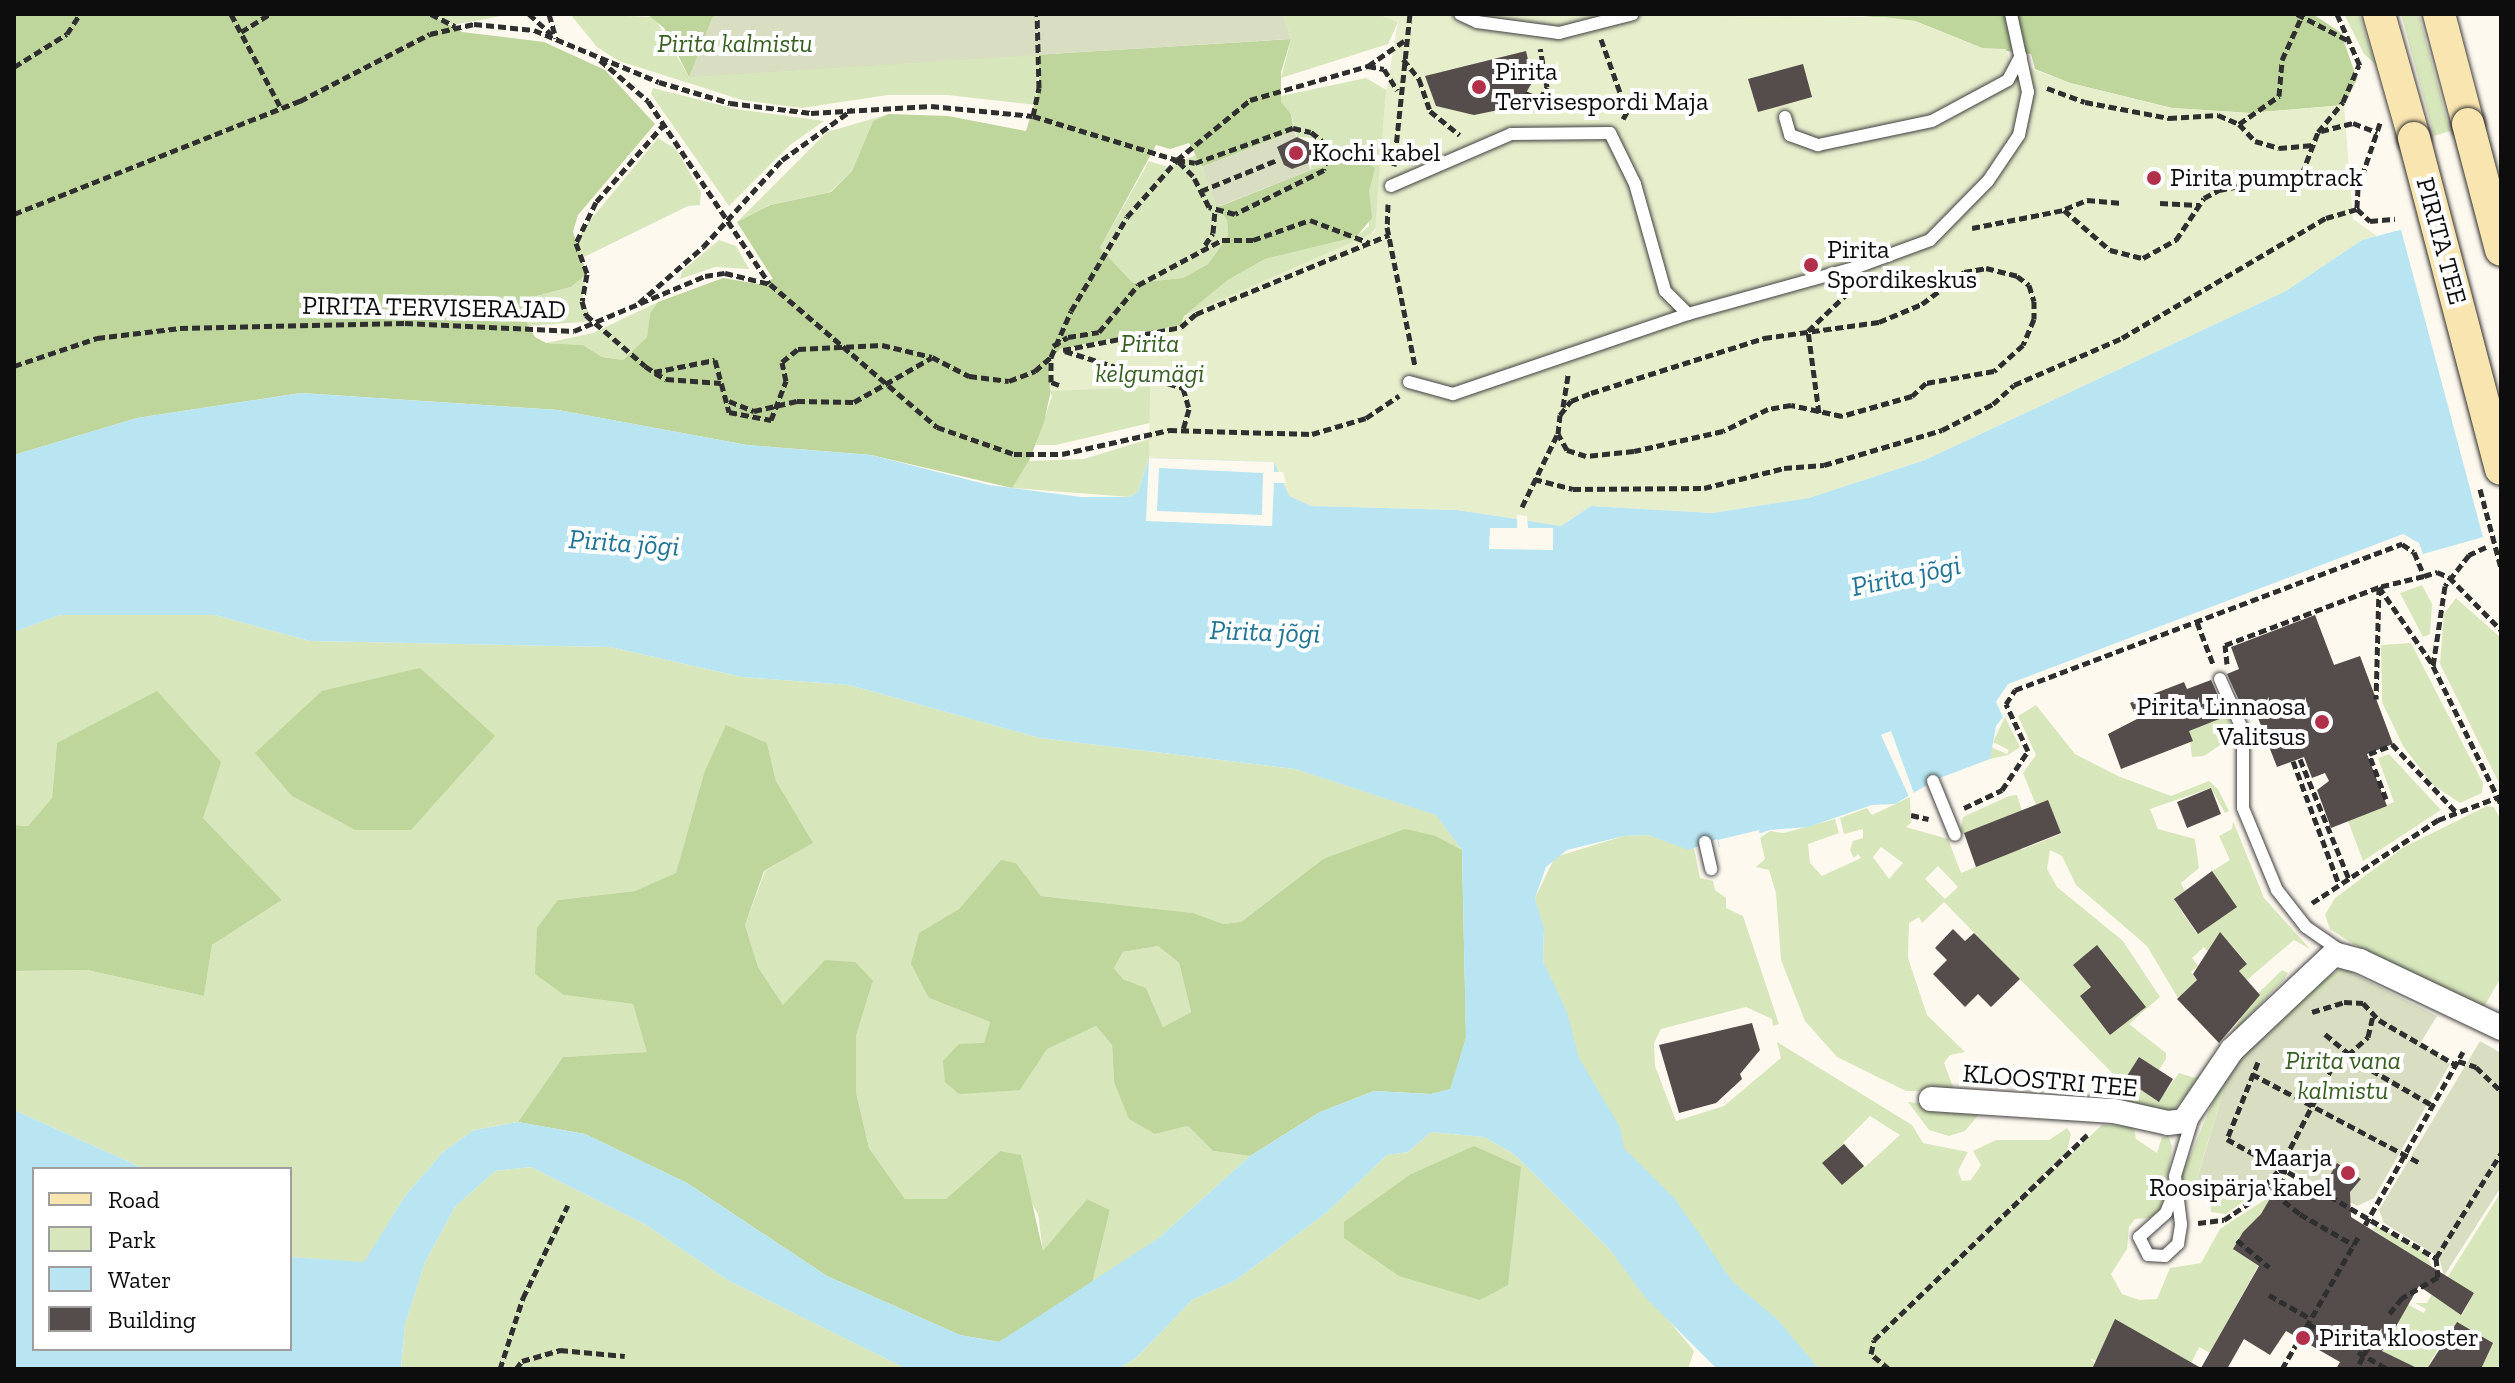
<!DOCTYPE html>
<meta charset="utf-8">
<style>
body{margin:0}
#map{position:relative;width:2515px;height:1383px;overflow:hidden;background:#fef9ef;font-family:"Zilla Slab",serif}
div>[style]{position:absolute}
.green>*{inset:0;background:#d8e6bb}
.forest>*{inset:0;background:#bed59c}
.cemetery>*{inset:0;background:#d9dec2}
.pitch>*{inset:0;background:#e7eecc}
.water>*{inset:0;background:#b8e5f1}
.pier>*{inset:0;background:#fef9ef}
.building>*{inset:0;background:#554d4b}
.path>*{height:5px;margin-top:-2.5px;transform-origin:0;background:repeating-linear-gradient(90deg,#2f2f2f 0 8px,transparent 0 12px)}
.roads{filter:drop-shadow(0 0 2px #404040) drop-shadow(0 0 2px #404040)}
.lane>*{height:12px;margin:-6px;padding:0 6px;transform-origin:6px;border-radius:6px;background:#fff}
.street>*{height:24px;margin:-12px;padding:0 12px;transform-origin:12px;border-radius:12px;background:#fff}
.secondary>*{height:32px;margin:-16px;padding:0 16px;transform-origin:16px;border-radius:16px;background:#f9e5af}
.path-bridge>*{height:5px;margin-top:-2.5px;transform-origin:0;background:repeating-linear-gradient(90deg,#2f2f2f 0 8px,transparent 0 12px)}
.bridges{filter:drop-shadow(0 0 2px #2f2f2f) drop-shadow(0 0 2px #2f2f2f)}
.secondary-bridge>*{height:32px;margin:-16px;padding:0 16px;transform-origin:16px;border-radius:16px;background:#f9e5af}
.dots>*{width:22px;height:22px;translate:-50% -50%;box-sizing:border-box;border:4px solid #fff;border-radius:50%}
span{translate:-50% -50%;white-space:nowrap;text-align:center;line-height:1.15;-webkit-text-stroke:8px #fff;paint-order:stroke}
.park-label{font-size:26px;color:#396023;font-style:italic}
.poi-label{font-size:26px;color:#0d0d0d}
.left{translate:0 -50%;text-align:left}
.right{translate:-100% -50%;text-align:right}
.street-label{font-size:26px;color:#0d0d0d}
.water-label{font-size:28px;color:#207495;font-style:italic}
.frame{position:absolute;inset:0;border:16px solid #0d0d0d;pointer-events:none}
.legend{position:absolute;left:32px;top:1167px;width:260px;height:184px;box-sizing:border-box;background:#fff;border:2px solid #9e9e9e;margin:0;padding:10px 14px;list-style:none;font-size:24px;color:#0d0d0d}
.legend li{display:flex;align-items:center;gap:16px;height:40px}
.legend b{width:40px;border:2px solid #9e9e9e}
</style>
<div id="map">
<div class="green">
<div style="clip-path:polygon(431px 14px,507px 14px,507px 15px,452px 25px)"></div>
<div style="clip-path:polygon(570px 14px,654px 17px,689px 77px,1039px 55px,1036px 105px,947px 95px,888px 95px,802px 108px,742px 100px,619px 61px,597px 47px)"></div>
<div style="clip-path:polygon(1283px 14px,1378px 14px,1398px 22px,1388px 44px,1281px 78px,1291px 39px)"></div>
<div style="clip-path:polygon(2344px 14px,2359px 14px,2375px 64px,2364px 54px)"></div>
<div style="clip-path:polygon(2401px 14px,2419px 14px,2450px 131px,2434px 136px)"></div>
<div style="clip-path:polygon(1366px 78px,1388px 91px,1381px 222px,1369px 236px,1184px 316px,1228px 280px,1265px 259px,1356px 237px,1369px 226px,1369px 191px,1357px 158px,1311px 170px,1311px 153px,1320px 149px,1315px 138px,1297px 137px,1291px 114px,1281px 103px,1281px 96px)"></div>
<div style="clip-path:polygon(653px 88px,736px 109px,824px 121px,790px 145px,729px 206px,651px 94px)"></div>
<div style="clip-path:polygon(889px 114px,873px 121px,852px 171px,830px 192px,769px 205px,737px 222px,827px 132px)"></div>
<div style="clip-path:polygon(658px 138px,676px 149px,701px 192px,700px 205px,688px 206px,582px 258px,576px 243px,583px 229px)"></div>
<div style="clip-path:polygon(1196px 155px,1227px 220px,1228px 236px,1208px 264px,1183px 278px,1133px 283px,1100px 248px,1149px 161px,1168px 167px)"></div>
<div style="clip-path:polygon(719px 240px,736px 246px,749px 269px,715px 267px,680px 279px,682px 271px)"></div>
<div style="clip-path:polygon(587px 274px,582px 301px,594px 321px,529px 326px,520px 310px,525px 299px,571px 287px)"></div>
<div style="clip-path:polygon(658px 302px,650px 313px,647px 337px,623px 360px,602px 357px,583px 345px,546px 343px,593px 333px)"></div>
<div style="clip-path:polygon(1181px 325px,1154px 422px,1056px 445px,1035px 445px,1052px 396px,1048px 387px)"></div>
<div style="clip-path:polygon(1185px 437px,1149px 458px,1138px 492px,1130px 497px,1012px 488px,1029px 461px,1084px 459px,1149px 439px)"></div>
<div style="clip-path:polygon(2422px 585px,2432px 604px,2430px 634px,2423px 637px,2400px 593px)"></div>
<div style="clip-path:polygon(2456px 598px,2501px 638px,2501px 787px,2440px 664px,2444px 614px)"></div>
<div style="clip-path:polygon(evenodd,60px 615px,215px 615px,310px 641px,610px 647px,742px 677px,849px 685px,1040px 738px,1295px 769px,1437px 815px,1462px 850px,1436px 836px,1323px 859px,1241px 922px,1222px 924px,1192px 913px,1041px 896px,1016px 863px,1001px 861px,959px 909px,920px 933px,929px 998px,990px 1022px,984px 1043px,1020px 1090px,1046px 1049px,1096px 1026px,1112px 1045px,1114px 1082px,1155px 1134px,1188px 1126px,1213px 1151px,1250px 1156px,1160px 1237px,1092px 1284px,1110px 1210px,1087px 1199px,1043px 1252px,1038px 1214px,1000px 1151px,946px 1199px,905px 1199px,869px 1148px,856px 1092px,856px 1036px,873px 981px,783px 1005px,758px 967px,745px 925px,765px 871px,812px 843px,776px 781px,767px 743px,704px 773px,676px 874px,635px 891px,558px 900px,564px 995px,633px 1004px,648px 1052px,563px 1057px,518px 1122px,474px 1130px,443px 1152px,405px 1196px,364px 1263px,290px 1257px,290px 1169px,145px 1169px,14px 1110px,14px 971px,87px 970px,204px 996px,212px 945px,282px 900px,203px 818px,57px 743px,52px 798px,28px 826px,14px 825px,14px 632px,60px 615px,292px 796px,411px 830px,355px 830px,292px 796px)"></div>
<div style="clip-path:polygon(2411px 643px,2483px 783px,2482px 793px,2460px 803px,2433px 785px,2403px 746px,2382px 702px,2381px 645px)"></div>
<div style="clip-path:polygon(2212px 685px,2231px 724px,2223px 743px,2204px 756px,2192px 757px,2189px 731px)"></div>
<div style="clip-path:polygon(evenodd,2036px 705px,2075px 754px,2118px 776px,2171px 796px,2209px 781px,2218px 789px,2229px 811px,2225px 813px,2211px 788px,2150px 809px,2158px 829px,2195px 839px,2199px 868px,2181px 883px,2185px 891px,2174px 900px,2197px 934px,2212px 871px,2230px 860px,2219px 836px,2232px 829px,2233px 821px,2264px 898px,2310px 949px,2294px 940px,2247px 980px,2239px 971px,2247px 963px,2228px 941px,2211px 955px,2204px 947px,2192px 958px,2198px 966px,2191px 972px,2197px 980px,2178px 998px,2147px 946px,2076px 885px,2062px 856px,2050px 850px,2047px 869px,2057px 887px,2123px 941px,2160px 997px,2129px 1024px,2166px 1053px,2166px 1059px,2159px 1070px,2139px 1057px,2125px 1079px,2159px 1101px,2179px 1073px,2195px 1078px,2207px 1069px,2172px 1112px,2121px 1101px,2124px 1085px,1944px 902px,1922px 923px,1919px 917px,1909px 923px,1908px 958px,1927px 1015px,1965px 1052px,1950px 1055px,1944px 1063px,1955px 1092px,1906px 1091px,1837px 1057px,1805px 1021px,1781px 960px,1776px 893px,1769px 870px,1756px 867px,1765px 859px,1760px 838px,1770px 831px,1784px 833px,1835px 819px,1839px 833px,1808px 844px,1810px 863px,1822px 876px,1861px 858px,1858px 854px,1854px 858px,1850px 850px,1853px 841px,1863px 838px,1863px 829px,1844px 834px,1840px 818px,1867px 808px,1872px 815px,1910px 797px,1911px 823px,1906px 827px,1948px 839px,1961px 873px,1987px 862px,1974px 830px,1959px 835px,1963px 817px,2009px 796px,2017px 795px,2022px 811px,2007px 817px,2021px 850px,2061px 834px,2048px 801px,2036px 805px,2023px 773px,2036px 755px,2018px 716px,2036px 705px,1881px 847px,1903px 863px,1889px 879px,1873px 857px,1881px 847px,2036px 705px,1938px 866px,1958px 887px,1945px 899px,1925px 879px,1938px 866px)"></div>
<div style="clip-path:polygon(2005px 717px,2020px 747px,2008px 755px,1990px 759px,1991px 747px,2007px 754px,2009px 750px,1993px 742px)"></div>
<div style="clip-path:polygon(2389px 754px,2441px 810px,2363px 861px,2348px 821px,2394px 802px,2378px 758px)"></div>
<div style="clip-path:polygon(2487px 806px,2494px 807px,2501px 821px,2501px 977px,2484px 1007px,2355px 945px,2330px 929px,2325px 915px,2335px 898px,2404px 847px)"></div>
<div style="clip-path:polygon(evenodd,1647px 835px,1694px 848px,1700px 878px,1713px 881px,1715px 890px,1726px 898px,1726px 908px,1743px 916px,1779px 1024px,1773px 1026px,1772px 1019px,1746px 1007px,1661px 1029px,1654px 1043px,1655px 1066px,1676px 1121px,1724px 1106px,1781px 1058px,1777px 1042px,1912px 1125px,1923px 1143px,1968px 1152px,1958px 1171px,1962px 1181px,1971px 1180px,1981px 1165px,1973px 1151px,1996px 1140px,2049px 1140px,2067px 1128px,2071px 1134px,2067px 1152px,1996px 1224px,2102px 1125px,2134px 1126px,2136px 1139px,2157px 1153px,2162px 1137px,2168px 1136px,2172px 1146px,2164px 1208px,2150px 1218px,2135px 1219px,2129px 1227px,2127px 1249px,2111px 1274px,2122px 1294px,2139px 1300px,2157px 1299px,2170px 1268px,2201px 1263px,2220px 1229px,2275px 1193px,2263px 1215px,2259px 1214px,2260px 1220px,2236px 1242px,2249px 1252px,2235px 1250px,2258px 1266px,2210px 1353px,2199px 1347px,2191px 1364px,2115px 1320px,2096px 1361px,2090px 1358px,2099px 1369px,1810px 1369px,1640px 1178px,1585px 1082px,1543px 961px,1544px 932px,1535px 898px,1555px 857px,1624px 836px,1647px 835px,1870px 1116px,1900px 1135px,1865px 1167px,1843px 1143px,1870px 1116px)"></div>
<div style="clip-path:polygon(1158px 946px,1179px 963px,1191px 1012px,1163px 1027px,1146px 988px,1123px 979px,1114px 968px,1123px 952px)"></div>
<div style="clip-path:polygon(2344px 967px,2355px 971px,2266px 1034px,2225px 1085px,2197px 1178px,2251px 1196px,2226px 1214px,2211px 1212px,2209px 1192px,2202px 1189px,2187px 1196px,2181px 1177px,2225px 1073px,2319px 983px)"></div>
<div style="clip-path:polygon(2282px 970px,2288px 973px,2285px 978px,2223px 1044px,2241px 1018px,2236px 1015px)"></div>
<div style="clip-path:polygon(1908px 1102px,1928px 1104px,1980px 1113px,1965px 1131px,1949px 1136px,1929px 1130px)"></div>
<div style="clip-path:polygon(evenodd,1431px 1132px,1484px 1137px,1514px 1154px,1611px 1251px,1694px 1351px,1688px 1369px,1118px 1369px,1136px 1358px,1192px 1300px,1236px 1280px,1326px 1213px,1387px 1155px,1408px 1152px,1431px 1132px,1473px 1147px,1521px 1168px,1411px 1174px,1473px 1147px)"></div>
<div style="clip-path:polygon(531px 1167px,646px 1225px,729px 1281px,907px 1369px,401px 1369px,405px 1324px,425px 1262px,455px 1207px,495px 1171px)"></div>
<div style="clip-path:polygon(2501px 1192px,2501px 1369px,2480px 1369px,2492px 1342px,2464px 1345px,2446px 1336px,2429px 1364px,2457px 1369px,2418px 1369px,2382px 1351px,2405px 1303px,2424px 1313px,2426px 1309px,2415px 1303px,2427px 1303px,2435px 1288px,2462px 1315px,2474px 1293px,2447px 1278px)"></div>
<div style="clip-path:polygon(2377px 1226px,2426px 1253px,2433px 1270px,2372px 1229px)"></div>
</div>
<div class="forest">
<div style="clip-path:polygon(14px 14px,430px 14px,462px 32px,544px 42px,605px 70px,655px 124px,578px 215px,573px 232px,587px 274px,571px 287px,525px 299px,520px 310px,535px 337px,546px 343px,583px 345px,602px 357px,623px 360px,647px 337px,650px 313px,658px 302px,723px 278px,758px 284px,773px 279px,737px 222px,770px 205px,831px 192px,852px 171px,873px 121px,889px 114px,948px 116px,1026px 131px,1039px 88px,1039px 55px,689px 77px,664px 28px,647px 14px,714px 14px,690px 76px,1291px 39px,1281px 72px,1281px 102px,1291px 114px,1294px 131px,1202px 167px,1189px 143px,1170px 149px,1156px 145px,1100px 248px,1133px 283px,1183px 278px,1208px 264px,1228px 236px,1227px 220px,1218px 207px,1311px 170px,1357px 158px,1375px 168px,1369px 191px,1372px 218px,1356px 237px,1265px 259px,1228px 280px,1184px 316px,1181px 325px,1060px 349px,1044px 422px,1029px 461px,1012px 488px,871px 455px,747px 445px,558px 410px,301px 393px,137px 418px,14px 455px)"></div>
<div style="clip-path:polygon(1842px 14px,2313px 14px,2341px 33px,2357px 79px,2344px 105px,2250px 113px,2172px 108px,2070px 83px,2035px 69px,2031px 54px,1982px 48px,1915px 21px)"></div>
<div style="clip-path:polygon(420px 668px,495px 736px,411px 830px,355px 830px,292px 796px,255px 753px,322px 691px)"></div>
<div style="clip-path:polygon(157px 691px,221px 762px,203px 818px,282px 900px,212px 945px,204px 996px,87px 970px,14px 971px,14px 825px,28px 826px,52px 798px,57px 743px)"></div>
<div style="clip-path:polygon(726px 725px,767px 743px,776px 781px,813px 843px,764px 871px,745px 925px,758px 967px,783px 1005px,825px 960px,855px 962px,873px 981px,856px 1036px,856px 1092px,869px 1148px,905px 1199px,946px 1199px,1000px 1151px,1021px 1155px,1043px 1251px,1087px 1199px,1110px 1210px,1092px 1284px,999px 1342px,960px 1335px,827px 1276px,687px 1183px,585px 1134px,518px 1122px,563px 1057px,647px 1052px,633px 1004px,564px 995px,535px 974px,537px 928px,558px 900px,635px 891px,676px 873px,704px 773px)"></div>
<div style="clip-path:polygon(evenodd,1405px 829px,1436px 836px,1462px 850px,1466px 1038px,1451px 1089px,1431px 1094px,1374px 1091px,1320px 1112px,1250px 1156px,1213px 1151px,1188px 1126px,1155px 1134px,1129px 1119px,1114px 1082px,1112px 1045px,1096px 1026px,1047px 1049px,1020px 1090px,959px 1094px,945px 1082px,943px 1061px,959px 1044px,984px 1043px,990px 1022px,929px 998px,911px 964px,919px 933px,959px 909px,1001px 860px,1016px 863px,1041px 896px,1193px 913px,1223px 924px,1241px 922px,1323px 859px,1405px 829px,1158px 946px,1179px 963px,1191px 1012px,1163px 1027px,1146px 988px,1123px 979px,1114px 968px,1123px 952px,1158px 946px)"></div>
<div style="clip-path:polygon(1474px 1146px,1521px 1167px,1508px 1285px,1480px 1300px,1399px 1276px,1344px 1238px,1344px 1222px,1411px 1174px)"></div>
</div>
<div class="cemetery">
<div style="clip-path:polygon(714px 14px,1283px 14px,1291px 39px,689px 77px)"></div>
<div style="clip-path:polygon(1294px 131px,1311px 170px,1217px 207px,1202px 167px)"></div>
<div style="clip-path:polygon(2346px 970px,2437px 1016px,2421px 1042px,2450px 1064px,2374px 1198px,2357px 1206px,2281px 1164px,2251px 1196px,2197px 1179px,2225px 1085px,2237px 1065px,2266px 1034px)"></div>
<div style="clip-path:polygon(2480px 1041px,2501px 1053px,2501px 1187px,2444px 1276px,2439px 1257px,2384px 1223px,2379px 1210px)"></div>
</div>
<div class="pitch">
<div style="clip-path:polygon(1378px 14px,1885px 17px,1915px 21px,1982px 48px,2006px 49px,2009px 60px,2070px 83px,2172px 108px,2250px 113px,2344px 105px,2353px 219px,2377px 236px,2362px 240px,2286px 291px,1925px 460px,1809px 498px,1712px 513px,1591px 506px,1561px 526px,1457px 510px,1311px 506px,1149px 458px,1150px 387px,1050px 391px,1048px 362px,1060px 349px,1181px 325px,1184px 316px,1375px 232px,1385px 99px,1398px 22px)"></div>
</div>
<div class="water">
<div style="clip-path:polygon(2501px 203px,2501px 532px,2423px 554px,2419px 543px,2403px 534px,2008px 684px,1996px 702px,2003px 717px,1996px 726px,1990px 759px,1937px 779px,1895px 804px,1872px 805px,1808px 827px,1770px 830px,1719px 847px,1717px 839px,1689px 850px,1648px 835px,1624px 836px,1567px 850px,1546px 867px,1535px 898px,1544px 929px,1543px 961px,1567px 1012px,1579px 1058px,1620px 1127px,1624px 1148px,1675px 1199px,1733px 1282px,1778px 1320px,1819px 1369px,1717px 1369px,1645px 1297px,1611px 1251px,1514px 1154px,1484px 1137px,1431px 1132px,1408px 1152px,1387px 1155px,1326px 1213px,1236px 1280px,1192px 1300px,1136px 1358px,1118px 1369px,907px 1369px,729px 1281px,646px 1225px,531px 1167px,495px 1171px,455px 1207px,425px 1262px,405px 1324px,401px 1369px,14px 1369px,14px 1110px,145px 1169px,34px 1169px,34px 1349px,290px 1349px,290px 1257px,364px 1262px,405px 1196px,443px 1152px,474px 1130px,518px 1122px,585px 1134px,687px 1183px,827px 1276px,960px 1335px,999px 1342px,1160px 1237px,1250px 1156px,1320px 1112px,1374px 1091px,1431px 1094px,1450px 1089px,1466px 1038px,1462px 850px,1436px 815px,1295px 769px,1040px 738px,849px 685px,742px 677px,610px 647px,310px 641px,215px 615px,60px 615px,14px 632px,14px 455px,137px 418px,301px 393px,558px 410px,747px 445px,871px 455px,989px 485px,1081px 497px,1130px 497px,1138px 492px,1149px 458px,1156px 458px,1274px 462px,1289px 496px,1311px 506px,1457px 510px,1561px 526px,1591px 506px,1712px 513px,1809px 498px,1925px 460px,2286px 291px,2362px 240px)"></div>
</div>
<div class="pier">
<div style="clip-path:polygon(2501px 199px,2501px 536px,2484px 541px,2400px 226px)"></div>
<div style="clip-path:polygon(evenodd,1149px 458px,1274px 462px,1274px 472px,1283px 472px,1286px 483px,1274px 483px,1272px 526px,1146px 521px,1149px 458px,1159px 468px,1263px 473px,1262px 515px,1157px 511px,1159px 468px)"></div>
<div style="clip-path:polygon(1517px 515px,1527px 516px,1528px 528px,1553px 528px,1553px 550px,1489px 549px,1490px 528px,1517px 528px)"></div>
<div style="clip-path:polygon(1891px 731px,1916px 799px,1911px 801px,1881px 735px)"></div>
<div style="clip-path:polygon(1759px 830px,1761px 842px,1721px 850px,1718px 840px)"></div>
</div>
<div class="building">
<div style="clip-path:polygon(1526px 51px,1533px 81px,1518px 106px,1474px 115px,1436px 106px,1425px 76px)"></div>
<div style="clip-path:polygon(1803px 64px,1812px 97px,1758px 112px,1748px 79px)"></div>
<div style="clip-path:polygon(1297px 137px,1314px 145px,1308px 163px,1292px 169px,1284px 165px,1277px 147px)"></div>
<div style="clip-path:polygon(2315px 615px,2334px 665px,2360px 656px,2393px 744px,2367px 754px,2387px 806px,2331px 828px,2317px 790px,2329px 781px,2325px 773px,2312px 778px,2304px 757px,2277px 767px,2253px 705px,2243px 709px,2227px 674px,2239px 669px,2231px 647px)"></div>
<div style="clip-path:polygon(2211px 680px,2227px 716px,2189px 731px,2193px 741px,2121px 769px,2108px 734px,2137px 719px,2130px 703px,2184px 682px,2187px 689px)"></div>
<div style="clip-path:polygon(2211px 788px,2221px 814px,2187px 828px,2177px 802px)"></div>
<div style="clip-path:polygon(2048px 800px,2061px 833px,1976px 867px,1964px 833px)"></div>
<div style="clip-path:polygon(2212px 871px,2237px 907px,2198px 934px,2174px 899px)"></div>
<div style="clip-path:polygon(1953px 929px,1965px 941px,1974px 933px,2020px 979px,1991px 1007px,1978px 994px,1965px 1007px,1933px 974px,1947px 960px,1935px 948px)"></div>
<div style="clip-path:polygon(2220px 932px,2247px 964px,2239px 971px,2260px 995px,2219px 1043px,2177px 999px,2197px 980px,2193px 974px)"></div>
<div style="clip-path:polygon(2097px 945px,2146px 1007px,2110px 1035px,2080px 996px,2091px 987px,2073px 965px)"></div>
<div style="clip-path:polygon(1752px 1023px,1760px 1050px,1740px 1074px,1742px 1079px,1716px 1103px,1679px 1113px,1659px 1045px)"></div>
<div style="clip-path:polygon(2139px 1057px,2173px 1079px,2159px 1102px,2125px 1079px)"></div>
<div style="clip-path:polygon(1844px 1144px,1864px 1166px,1842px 1185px,1822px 1163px)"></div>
<div style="clip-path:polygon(2337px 1163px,2361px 1179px,2350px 1192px,2351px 1217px,2474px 1293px,2461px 1315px,2419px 1286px,2382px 1351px,2419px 1369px,2336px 1369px,2340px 1362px,2286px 1331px,2270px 1355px,2244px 1339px,2227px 1369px,2092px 1369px,2115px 1319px,2201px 1368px,2259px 1266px,2233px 1249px,2243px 1232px,2261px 1214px,2282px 1178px,2308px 1192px,2325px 1184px)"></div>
<div style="clip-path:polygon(2457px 1322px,2493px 1343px,2481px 1369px,2427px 1369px)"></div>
</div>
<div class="path">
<div style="left:231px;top:14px;width:106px;rotate:62deg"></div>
<div style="left:431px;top:14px;width:27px;rotate:27deg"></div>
<div style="left:529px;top:14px;width:31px;rotate:42deg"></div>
<div style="left:549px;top:14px;width:25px;rotate:74deg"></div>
<div style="left:2297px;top:14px;width:59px;rotate:27.4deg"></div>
<div style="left:2337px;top:14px;width:59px;rotate:66deg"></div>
<div style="left:241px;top:32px;width:34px;rotate:-32deg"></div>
<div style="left:1601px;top:39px;width:77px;rotate:70.4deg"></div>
<div style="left:1627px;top:112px;width:8px;rotate:120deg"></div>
<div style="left:1403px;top:59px;width:26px;rotate:51deg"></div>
<div style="left:1419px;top:79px;width:34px;rotate:71deg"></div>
<div style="left:1430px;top:111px;width:38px;rotate:39deg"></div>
<div style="left:600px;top:60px;width:63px;rotate:40.5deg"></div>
<div style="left:648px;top:101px;width:219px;rotate:56.4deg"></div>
<div style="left:1368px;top:66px;width:16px;rotate:11deg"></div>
<div style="left:1384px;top:69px;width:25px;rotate:58deg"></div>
<div style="left:14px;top:67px;width:62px;rotate:-31.9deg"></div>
<div style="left:67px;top:34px;width:24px;rotate:-57deg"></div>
<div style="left:2047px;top:88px;width:40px;rotate:20.2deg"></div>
<div style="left:2085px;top:102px;width:86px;rotate:10.8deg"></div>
<div style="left:2169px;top:118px;width:49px;rotate:-3.5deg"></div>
<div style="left:2218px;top:115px;width:23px;rotate:23deg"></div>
<div style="left:2239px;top:124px;width:23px;rotate:47deg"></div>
<div style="left:2255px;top:141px;width:25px;rotate:16deg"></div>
<div style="left:2279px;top:148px;width:34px;rotate:-5deg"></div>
<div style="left:1525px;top:93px;width:16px;rotate:22deg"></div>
<div style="left:1540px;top:99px;width:14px;rotate:-60deg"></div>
<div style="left:1547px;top:87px;width:39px;rotate:-100deg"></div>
<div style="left:1033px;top:116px;width:29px;rotate:-78deg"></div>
<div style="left:1039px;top:88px;width:74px;rotate:-91.5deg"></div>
<div style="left:665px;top:123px;width:105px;rotate:131.1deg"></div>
<div style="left:596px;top:202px;width:46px;rotate:116deg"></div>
<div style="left:576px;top:243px;width:33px;rotate:70deg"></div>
<div style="left:587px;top:274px;width:27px;rotate:100deg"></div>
<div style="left:582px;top:301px;width:15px;rotate:74deg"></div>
<div style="left:586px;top:315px;width:78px;rotate:40.8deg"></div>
<div style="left:645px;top:366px;width:11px;rotate:34deg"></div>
<div style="left:654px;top:372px;width:62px;rotate:-11.1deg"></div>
<div style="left:715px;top:360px;width:54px;rotate:74.9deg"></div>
<div style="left:729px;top:412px;width:43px;rotate:10.8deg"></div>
<div style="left:771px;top:420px;width:42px;rotate:-69deg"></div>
<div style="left:786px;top:381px;width:19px;rotate:-102deg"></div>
<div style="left:782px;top:362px;width:21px;rotate:-39deg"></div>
<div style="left:798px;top:349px;width:84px;rotate:-2.7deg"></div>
<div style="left:882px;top:345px;width:51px;rotate:13.5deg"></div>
<div style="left:932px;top:357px;width:42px;rotate:27.2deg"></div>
<div style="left:969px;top:376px;width:40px;rotate:7.1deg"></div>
<div style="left:1009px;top:381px;width:28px;rotate:-21deg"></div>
<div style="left:1035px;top:371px;width:21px;rotate:-41deg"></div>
<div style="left:2380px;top:123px;width:69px;rotate:108.7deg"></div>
<div style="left:2358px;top:188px;width:21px;rotate:93deg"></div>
<div style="left:2357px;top:209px;width:18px;rotate:43deg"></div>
<div style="left:2370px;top:221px;width:25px;rotate:-5deg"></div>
<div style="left:2239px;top:124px;width:49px;rotate:-35deg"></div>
<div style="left:2279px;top:96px;width:36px;rotate:-85deg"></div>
<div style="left:2282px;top:60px;width:48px;rotate:-65.6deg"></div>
<div style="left:1293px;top:128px;width:18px;rotate:13deg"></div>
<div style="left:1311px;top:132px;width:14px;rotate:39deg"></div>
<div style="left:1322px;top:141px;width:17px;rotate:73deg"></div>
<div style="left:1327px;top:157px;width:13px;rotate:103deg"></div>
<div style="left:1324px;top:170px;width:99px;rotate:153.7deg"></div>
<div style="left:1235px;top:214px;width:27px;rotate:-165deg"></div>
<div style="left:1209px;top:207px;width:35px;rotate:-117deg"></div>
<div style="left:1193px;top:176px;width:23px;rotate:-135deg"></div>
<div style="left:1177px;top:160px;width:18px;rotate:9deg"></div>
<div style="left:1195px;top:163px;width:104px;rotate:-19.7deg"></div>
<div style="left:2321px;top:131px;width:33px;rotate:-14deg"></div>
<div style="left:2353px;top:123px;width:26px;rotate:21deg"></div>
<div style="left:1394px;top:166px;width:153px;rotate:-84deg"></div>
<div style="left:2302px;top:174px;width:45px;rotate:-69.1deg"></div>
<div style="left:2318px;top:132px;width:39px;rotate:-50deg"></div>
<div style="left:2343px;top:102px;width:40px;rotate:-66.6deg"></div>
<div style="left:1201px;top:191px;width:82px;rotate:-22.2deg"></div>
<div style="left:2160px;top:203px;width:38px;rotate:3deg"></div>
<div style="left:1388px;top:204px;width:23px;rotate:92deg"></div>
<div style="left:1387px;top:227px;width:142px;rotate:78.6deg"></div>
<div style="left:2065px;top:209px;width:24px;rotate:-22deg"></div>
<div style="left:2087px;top:200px;width:35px;rotate:5deg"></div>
<div style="left:14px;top:214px;width:308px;rotate:-21.6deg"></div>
<div style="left:300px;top:101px;width:146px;rotate:-27.3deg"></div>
<div style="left:430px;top:34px;width:45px;rotate:-12.8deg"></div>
<div style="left:474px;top:24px;width:60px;rotate:5.7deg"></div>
<div style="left:534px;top:30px;width:135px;rotate:22.6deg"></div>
<div style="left:659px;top:82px;width:74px;rotate:16.5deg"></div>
<div style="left:730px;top:103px;width:82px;rotate:7deg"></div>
<div style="left:811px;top:113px;width:120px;rotate:-3.3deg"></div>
<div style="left:931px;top:106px;width:102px;rotate:5.6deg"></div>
<div style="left:1033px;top:116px;width:151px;rotate:17deg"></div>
<div style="left:1177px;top:160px;width:94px;rotate:-39.4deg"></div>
<div style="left:1250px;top:100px;width:123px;rotate:-16.1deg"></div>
<div style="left:1368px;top:66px;width:44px;rotate:-34.8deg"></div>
<div style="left:1972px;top:228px;width:94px;rotate:-11.1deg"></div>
<div style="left:2064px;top:210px;width:61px;rotate:41deg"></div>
<div style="left:2110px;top:250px;width:34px;rotate:14deg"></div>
<div style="left:2143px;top:258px;width:38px;rotate:-29deg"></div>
<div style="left:2176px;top:240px;width:50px;rotate:-56.3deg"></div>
<div style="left:2204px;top:198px;width:17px;rotate:-28deg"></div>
<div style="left:2219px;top:190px;width:85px;rotate:-10.9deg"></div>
<div style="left:2302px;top:174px;width:58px;rotate:14deg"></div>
<div style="left:1205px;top:245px;width:14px;rotate:-56deg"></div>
<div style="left:1213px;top:233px;width:21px;rotate:-85deg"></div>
<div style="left:1986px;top:268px;width:32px;rotate:14deg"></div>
<div style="left:2017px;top:276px;width:15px;rotate:37deg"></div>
<div style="left:2029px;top:285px;width:17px;rotate:73deg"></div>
<div style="left:2034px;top:301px;width:18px;rotate:90deg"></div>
<div style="left:2034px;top:319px;width:28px;rotate:113deg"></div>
<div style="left:2023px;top:345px;width:39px;rotate:138deg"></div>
<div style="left:1994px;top:371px;width:69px;rotate:170deg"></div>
<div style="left:1926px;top:383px;width:19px;rotate:137deg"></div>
<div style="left:1912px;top:396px;width:73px;rotate:164.1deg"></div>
<div style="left:1842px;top:416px;width:52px;rotate:-167.8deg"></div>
<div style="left:1791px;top:405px;width:23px;rotate:170deg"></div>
<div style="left:1768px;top:409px;width:50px;rotate:153.9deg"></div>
<div style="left:1723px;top:431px;width:91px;rotate:167.3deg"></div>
<div style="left:1634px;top:451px;width:48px;rotate:174.1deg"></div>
<div style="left:1586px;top:456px;width:20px;rotate:-162deg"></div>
<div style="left:1567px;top:450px;width:18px;rotate:-119deg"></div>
<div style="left:1558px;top:434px;width:19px;rotate:-84deg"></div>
<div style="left:1560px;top:415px;width:18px;rotate:-52deg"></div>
<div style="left:1571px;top:401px;width:22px;rotate:-22deg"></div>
<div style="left:1591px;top:393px;width:182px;rotate:-17.6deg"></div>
<div style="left:1764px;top:338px;width:116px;rotate:-7.9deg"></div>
<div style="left:1879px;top:322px;width:47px;rotate:-22.7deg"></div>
<div style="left:1922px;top:304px;width:53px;rotate:-37.3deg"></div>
<div style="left:1964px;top:272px;width:22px;rotate:-10deg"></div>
<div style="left:639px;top:303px;width:85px;rotate:-41.2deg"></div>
<div style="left:703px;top:247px;width:118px;rotate:-47.8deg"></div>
<div style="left:782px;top:160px;width:87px;rotate:-35.7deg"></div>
<div style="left:1053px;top:346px;width:17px;rotate:-31deg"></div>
<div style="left:1068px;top:337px;width:31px;rotate:-9deg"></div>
<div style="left:1099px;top:332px;width:61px;rotate:-50.3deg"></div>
<div style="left:1138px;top:285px;width:95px;rotate:-28.2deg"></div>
<div style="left:1222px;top:240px;width:31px"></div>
<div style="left:1253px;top:240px;width:60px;rotate:-19.3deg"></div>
<div style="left:1310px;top:220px;width:64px;rotate:21deg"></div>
<div style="left:1063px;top:350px;width:120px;rotate:-11deg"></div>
<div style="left:1181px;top:327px;width:20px;rotate:-41deg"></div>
<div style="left:1196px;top:314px;width:209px;rotate:-22.3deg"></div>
<div style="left:1065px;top:351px;width:124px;rotate:17.4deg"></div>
<div style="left:1183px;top:388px;width:22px;rotate:74deg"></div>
<div style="left:1189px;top:409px;width:22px;rotate:106deg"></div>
<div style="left:14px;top:366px;width:88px;rotate:-18.6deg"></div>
<div style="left:97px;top:338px;width:84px;rotate:-6.9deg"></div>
<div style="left:180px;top:328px;width:225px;rotate:-1.3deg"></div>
<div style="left:405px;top:323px;width:169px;rotate:2.7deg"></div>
<div style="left:574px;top:331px;width:142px;rotate:-22.8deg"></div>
<div style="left:705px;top:276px;width:20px;rotate:-9deg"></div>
<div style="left:725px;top:273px;width:46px;rotate:13.7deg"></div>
<div style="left:770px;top:284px;width:220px;rotate:40.6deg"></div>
<div style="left:937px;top:427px;width:82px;rotate:19.3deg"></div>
<div style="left:1014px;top:454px;width:48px"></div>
<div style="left:1062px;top:454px;width:110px;rotate:-12.6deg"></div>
<div style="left:1169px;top:430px;width:143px;rotate:1.6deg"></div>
<div style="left:1312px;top:434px;width:56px;rotate:-16.5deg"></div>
<div style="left:1366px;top:418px;width:40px;rotate:-34deg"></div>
<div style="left:655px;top:373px;width:13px;rotate:29deg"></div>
<div style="left:666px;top:379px;width:55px;rotate:4.2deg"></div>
<div style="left:1059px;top:385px;width:9px;rotate:-159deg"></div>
<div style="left:1051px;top:382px;width:25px;rotate:-90deg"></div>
<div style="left:1051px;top:357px;width:50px;rotate:-66.5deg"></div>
<div style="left:1071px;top:311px;width:109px;rotate:-59.2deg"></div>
<div style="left:1127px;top:217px;width:76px;rotate:-48.7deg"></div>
<div style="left:729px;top:401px;width:27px;rotate:22deg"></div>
<div style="left:754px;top:411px;width:44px;rotate:-13.1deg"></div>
<div style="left:797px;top:401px;width:57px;rotate:1deg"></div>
<div style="left:854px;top:402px;width:89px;rotate:-29.7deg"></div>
<div style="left:1563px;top:407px;width:33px;rotate:-81deg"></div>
<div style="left:1819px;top:413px;width:83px;rotate:-97.6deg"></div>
<div style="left:1808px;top:331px;width:59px;rotate:-43.6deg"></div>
<div style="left:1534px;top:479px;width:40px;rotate:14.4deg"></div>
<div style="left:1573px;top:489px;width:131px;rotate:-0.4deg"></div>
<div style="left:1704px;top:488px;width:82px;rotate:-14deg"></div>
<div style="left:1784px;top:468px;width:40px;rotate:-4.3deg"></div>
<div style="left:1824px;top:465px;width:123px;rotate:-16.5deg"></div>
<div style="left:1942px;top:430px;width:57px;rotate:-27deg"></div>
<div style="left:1993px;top:404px;width:28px;rotate:-42deg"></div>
<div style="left:2014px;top:385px;width:118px;rotate:-23.5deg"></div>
<div style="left:2122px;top:338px;width:237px;rotate:-30.5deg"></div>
<div style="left:2326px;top:218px;width:32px;rotate:-16deg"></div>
<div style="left:1522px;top:507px;width:80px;rotate:-64.1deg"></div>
<div style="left:2486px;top:547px;width:19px;rotate:155deg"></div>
<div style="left:2469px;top:555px;width:39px;rotate:128deg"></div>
<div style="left:2445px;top:586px;width:81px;rotate:98.5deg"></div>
<div style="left:2433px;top:666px;width:154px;rotate:63.8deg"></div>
<div style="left:2424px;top:576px;width:46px;rotate:166.3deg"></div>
<div style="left:2379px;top:587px;width:95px;rotate:55.3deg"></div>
<div style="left:2197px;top:622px;width:45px;rotate:69.1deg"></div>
<div style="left:2227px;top:664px;width:19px;rotate:-96deg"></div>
<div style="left:2225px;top:645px;width:165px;rotate:-20.6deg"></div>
<div style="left:2379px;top:587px;width:112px;rotate:91.5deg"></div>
<div style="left:2392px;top:744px;width:93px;rotate:46.7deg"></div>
<div style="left:2300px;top:759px;width:130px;rotate:67.8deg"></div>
<div style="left:2293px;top:761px;width:132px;rotate:69.6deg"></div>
<div style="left:2386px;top:799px;width:48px;rotate:-110.7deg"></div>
<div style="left:2369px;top:754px;width:25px;rotate:-21deg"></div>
<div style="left:1964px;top:808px;width:42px;rotate:-25.3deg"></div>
<div style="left:2002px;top:790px;width:47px;rotate:-56.3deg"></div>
<div style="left:2028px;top:751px;width:52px;rotate:-115.1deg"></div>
<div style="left:2006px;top:704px;width:17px;rotate:-57deg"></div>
<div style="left:2015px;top:690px;width:414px;rotate:-20.7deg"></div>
<div style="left:2402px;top:544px;width:14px;rotate:34deg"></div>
<div style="left:2414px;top:552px;width:26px;rotate:67deg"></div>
<div style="left:2424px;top:576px;width:14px;rotate:-17deg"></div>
<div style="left:2437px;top:572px;width:13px;rotate:23deg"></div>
<div style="left:2449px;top:577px;width:74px;rotate:45.5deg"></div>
<div style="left:1911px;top:815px;width:18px;rotate:13deg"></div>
<div style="left:2312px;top:903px;width:151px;rotate:-33.4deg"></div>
<div style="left:2438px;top:820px;width:67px;rotate:-20.9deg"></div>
<div style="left:2312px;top:1012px;width:34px;rotate:-17deg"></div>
<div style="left:2344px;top:1002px;width:19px;rotate:3deg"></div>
<div style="left:2363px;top:1003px;width:23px;rotate:47deg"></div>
<div style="left:2379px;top:1020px;width:89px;rotate:30.3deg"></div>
<div style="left:2325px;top:1034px;width:47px;rotate:39.8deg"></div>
<div style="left:2361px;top:1064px;width:82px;rotate:30deg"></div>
<div style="left:2458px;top:1061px;width:19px;rotate:18deg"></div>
<div style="left:2476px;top:1067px;width:35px;rotate:44deg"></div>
<div style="left:2258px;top:1062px;width:83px;rotate:111.9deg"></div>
<div style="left:2227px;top:1139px;width:63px;rotate:29.4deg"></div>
<div style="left:2252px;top:1074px;width:190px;rotate:27.9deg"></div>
<div style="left:2279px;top:1170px;width:111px;rotate:-62.7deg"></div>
<div style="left:2330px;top:1071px;width:51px;rotate:-41.8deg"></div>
<div style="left:2368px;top:1037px;width:22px;rotate:-77deg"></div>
<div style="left:2265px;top:1186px;width:45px;rotate:38.7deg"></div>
<div style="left:2300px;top:1214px;width:62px;rotate:29.9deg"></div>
<div style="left:2198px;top:1223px;width:26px;rotate:-7deg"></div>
<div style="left:2224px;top:1220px;width:29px;rotate:-34deg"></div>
<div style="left:2248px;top:1204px;width:46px;rotate:-47.6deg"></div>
<div style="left:2279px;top:1170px;width:9px;rotate:13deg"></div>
<div style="left:2288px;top:1172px;width:171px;rotate:30.2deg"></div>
<div style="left:2436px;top:1258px;width:19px;rotate:84deg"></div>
<div style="left:2438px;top:1277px;width:42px;rotate:149.7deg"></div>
<div style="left:2402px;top:1298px;width:22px;rotate:129deg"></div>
<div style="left:2365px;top:1225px;width:199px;rotate:-60.5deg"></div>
<div style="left:2237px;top:1240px;width:42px;rotate:40.2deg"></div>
<div style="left:2436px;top:1258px;width:123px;rotate:-58.2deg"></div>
<div style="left:2269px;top:1295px;width:48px;rotate:29.7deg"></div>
<div style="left:2308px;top:1324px;width:47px;rotate:29.3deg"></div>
<div style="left:2358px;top:1352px;width:34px;rotate:30deg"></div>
<div style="left:2359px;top:1364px;width:21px;rotate:-62deg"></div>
<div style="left:500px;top:1369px;width:75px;rotate:-72.1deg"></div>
<div style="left:523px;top:1298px;width:103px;rotate:-64.2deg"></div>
<div style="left:516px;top:1369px;width:10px;rotate:-53deg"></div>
<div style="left:522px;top:1361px;width:40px;rotate:-16deg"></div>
<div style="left:560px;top:1350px;width:65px;rotate:5.3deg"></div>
<div style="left:1889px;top:1369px;width:23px;rotate:-140deg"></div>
<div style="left:1871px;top:1354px;width:14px;rotate:-78deg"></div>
<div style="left:1874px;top:1340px;width:296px;rotate:-43.9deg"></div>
<div style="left:2282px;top:1369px;width:156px;rotate:-60deg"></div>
</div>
<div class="roads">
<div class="lane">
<div style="left:1460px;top:14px;width:19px;rotate:25deg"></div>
<div style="left:1477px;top:22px;width:83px;rotate:7.6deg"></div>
<div style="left:1559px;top:33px;width:76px;rotate:-14.4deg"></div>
<div style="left:1785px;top:117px;width:19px;rotate:74deg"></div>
<div style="left:1790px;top:135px;width:30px;rotate:20deg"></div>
<div style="left:1818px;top:145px;width:116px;rotate:-11.9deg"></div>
<div style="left:1932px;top:121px;width:86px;rotate:-28.3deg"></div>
<div style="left:2008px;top:80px;width:27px;rotate:-62deg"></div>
<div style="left:1391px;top:186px;width:131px;rotate:-23.4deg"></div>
<div style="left:1511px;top:134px;width:99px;rotate:-0.6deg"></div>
<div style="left:1610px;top:133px;width:57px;rotate:63.9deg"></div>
<div style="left:1635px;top:184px;width:111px;rotate:74.3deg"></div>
<div style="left:1665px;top:291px;width:33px;rotate:45deg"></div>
<div style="left:1409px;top:382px;width:46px;rotate:15.3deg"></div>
<div style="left:1453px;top:394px;width:248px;rotate:-18.8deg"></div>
<div style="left:1688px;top:314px;width:172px;rotate:-15.5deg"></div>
<div style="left:1854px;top:268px;width:81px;rotate:-20.2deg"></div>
<div style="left:1930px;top:240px;width:83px;rotate:-45.5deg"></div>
<div style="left:1988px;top:181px;width:55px;rotate:-56deg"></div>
<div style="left:2019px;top:135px;width:44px;rotate:-78.2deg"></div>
<div style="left:2028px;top:92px;width:80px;rotate:-102.3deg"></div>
<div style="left:2220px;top:679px;width:57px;rotate:66.1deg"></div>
<div style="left:2243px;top:731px;width:77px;rotate:90deg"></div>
<div style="left:2243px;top:808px;width:89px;rotate:67.5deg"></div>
<div style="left:2277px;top:890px;width:47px;rotate:51.9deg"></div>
<div style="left:2306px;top:927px;width:44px;rotate:34.8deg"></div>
<div style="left:1933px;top:781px;width:58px;rotate:67.8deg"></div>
<div style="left:1705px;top:842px;width:28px;rotate:77deg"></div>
<div style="left:2176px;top:1188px;width:27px;rotate:112deg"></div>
<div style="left:2166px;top:1213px;width:36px;rotate:138deg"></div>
<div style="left:2139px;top:1237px;width:20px;rotate:63deg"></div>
<div style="left:2148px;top:1255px;width:17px;rotate:3deg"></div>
<div style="left:2165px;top:1256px;width:18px;rotate:-43deg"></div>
<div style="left:2178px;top:1244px;width:20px;rotate:-81deg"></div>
<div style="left:2181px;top:1224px;width:48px;rotate:-97.1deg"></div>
<div style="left:2175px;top:1176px;width:59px;rotate:-73.1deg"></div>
</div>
<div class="street">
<div style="left:1931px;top:1099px;width:183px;rotate:3.8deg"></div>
<div style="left:2114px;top:1111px;width:55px;rotate:12.5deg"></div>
<div style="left:2168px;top:1123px;width:16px;rotate:-7deg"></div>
<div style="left:2184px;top:1121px;width:86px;rotate:-55.9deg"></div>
<div style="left:2232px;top:1050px;width:140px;rotate:-43.3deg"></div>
<div style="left:2334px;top:954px;width:27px;rotate:15deg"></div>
<div style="left:2360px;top:961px;width:156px;rotate:25.4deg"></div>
</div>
<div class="secondary">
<div style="left:2379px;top:14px;width:129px;rotate:74.2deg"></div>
<div style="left:2439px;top:14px;width:114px;rotate:75.2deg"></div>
</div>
</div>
<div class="path-bridge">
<div style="left:2480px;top:489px;width:82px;rotate:75.1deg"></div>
</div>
<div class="bridges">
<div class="secondary-bridge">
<div style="left:2468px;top:124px;width:130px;rotate:75.3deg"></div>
<div style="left:2414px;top:138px;width:342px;rotate:75.3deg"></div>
</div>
</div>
<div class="dots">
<div style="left:1479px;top:87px;background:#b3304b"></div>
<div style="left:1296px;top:153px;background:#b3304b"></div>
<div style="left:2154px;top:178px;background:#b3304b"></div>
<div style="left:1811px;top:265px;background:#b3304b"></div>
<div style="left:2322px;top:722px;background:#b3304b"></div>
<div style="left:2348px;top:1173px;background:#b3304b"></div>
<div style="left:2303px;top:1338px;background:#b3304b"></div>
</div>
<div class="park-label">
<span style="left:735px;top:44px">Pirita kalmistu</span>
<span style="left:1150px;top:359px">Pirita<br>kelgumägi</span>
<span style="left:2343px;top:1076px">Pirita vana<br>kalmistu</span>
</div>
<div class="poi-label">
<span class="left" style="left:1495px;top:87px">Pirita<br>Tervisespordi Maja</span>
<span class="left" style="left:1312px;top:153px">Kochi kabel</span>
<span class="left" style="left:2170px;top:178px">Pirita pumptrack</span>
<span class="left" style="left:1827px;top:265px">Pirita<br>Spordikeskus</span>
<span class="right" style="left:2306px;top:722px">Pirita Linnaosa<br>Valitsus</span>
<span class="right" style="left:2332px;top:1173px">Maarja<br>Roosipärja kabel</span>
<span class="left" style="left:2319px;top:1338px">Pirita klooster</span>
</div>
<div class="street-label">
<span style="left:2441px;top:241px;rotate:75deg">PIRITA TEE</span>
<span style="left:434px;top:308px;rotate:1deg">PIRITA TERVISERAJAD</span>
<span style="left:2050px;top:1081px;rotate:5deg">KLOOSTRI TEE</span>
</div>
<div class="water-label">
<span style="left:624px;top:543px;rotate:4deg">Pirita jõgi</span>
<span style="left:1906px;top:576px;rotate:-12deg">Pirita jõgi</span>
<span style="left:1265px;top:632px;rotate:2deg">Pirita jõgi</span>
</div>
<div class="frame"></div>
<ul class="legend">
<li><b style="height:10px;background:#f9e5af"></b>Road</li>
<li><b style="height:22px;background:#d8e6bb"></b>Park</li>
<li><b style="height:22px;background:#b8e5f1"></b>Water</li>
<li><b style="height:22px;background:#554d4b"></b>Building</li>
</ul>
</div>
